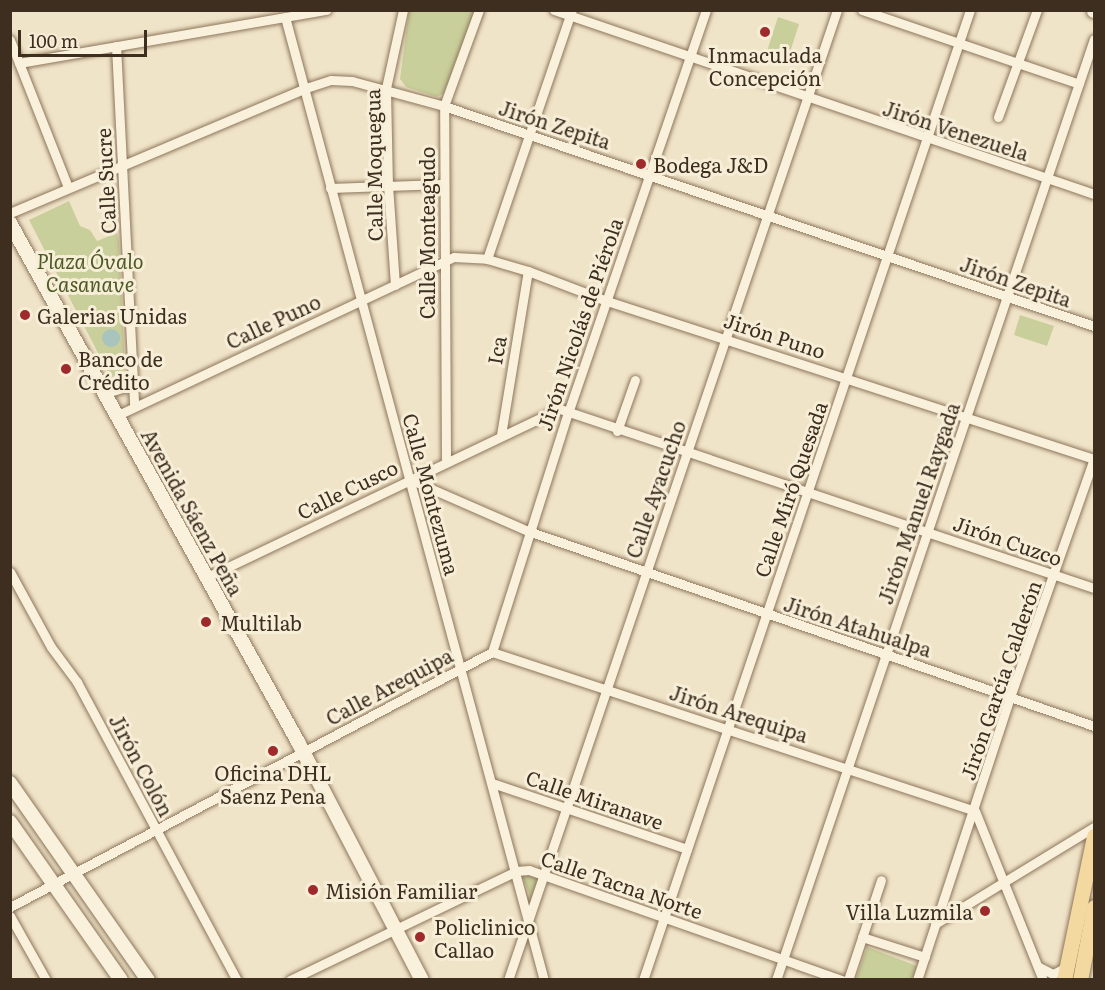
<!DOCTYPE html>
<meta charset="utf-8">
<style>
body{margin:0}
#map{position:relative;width:1105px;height:990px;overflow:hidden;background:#f0e4c8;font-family:Literata,serif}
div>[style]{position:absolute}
.green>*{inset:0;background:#c9cf9b}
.water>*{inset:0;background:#a9c4bc}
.round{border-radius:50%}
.roads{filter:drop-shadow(0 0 2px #8d765c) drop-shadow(0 0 2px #8d765c)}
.street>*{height:9px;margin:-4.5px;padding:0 4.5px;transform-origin:4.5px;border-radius:4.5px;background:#faf1dc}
.secondary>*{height:14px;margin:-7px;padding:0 7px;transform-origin:7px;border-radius:7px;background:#faf1dc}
.primary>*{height:15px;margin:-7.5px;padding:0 7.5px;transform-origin:7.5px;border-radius:7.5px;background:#f3d9a0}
.dots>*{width:16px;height:16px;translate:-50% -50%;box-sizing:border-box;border:3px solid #f7eed8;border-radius:50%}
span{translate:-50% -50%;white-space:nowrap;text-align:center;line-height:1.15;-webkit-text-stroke:6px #f7eed8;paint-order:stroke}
.poi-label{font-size:20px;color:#3d2e20}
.left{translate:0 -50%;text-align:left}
.right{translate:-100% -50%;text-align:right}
.street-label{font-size:20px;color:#3d2e20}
.park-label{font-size:20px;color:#4d5a26;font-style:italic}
.frame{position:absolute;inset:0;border:12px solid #3d2e20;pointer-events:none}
.scale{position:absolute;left:18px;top:30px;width:129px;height:27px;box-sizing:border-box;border:3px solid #3d2e20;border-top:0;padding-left:8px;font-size:18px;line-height:21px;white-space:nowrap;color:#3d2e20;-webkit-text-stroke:4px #f7eed8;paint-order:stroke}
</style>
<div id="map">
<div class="green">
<div style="clip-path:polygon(409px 11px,475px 11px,444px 93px,437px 97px,406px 87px,400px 79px)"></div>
<div style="clip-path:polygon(778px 17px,799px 24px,786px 65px,765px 57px)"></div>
<div style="clip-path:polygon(69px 201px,80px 226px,90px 230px,97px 241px,117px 233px,119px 241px,125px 370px,111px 378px,29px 220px)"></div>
<div style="clip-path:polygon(1020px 315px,1054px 326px,1047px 346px,1014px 335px)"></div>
<div style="clip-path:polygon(527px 873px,539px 877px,531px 898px,522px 876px)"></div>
<div style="clip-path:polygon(867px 947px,917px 966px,912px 979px,856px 979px)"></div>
</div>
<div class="water">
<div class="round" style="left:102px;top:329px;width:18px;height:18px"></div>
</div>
<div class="roads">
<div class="street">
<div style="left:554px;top:10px;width:570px;rotate:18.82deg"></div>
<div style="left:862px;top:10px;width:229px;rotate:18.8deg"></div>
<div style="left:285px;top:17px;width:997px;rotate:74.95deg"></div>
<div style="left:10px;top:40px;width:158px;rotate:68.5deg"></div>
<div style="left:116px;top:46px;width:360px;rotate:87.1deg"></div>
<div style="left:19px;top:63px;width:312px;rotate:-9.8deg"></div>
<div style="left:998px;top:117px;width:114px;rotate:-70deg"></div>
<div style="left:330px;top:188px;width:113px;rotate:-2deg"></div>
<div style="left:10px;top:213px;width:318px;rotate:-22.9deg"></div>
<div style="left:303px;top:89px;width:29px;rotate:-18deg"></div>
<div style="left:331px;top:80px;width:21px;rotate:3deg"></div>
<div style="left:352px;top:81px;width:95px;rotate:15.2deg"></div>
<div style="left:444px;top:106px;width:686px;rotate:18.7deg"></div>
<div style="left:487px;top:259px;width:263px;rotate:-71.2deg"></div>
<div style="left:395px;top:285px;width:99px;rotate:-94deg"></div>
<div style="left:388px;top:186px;width:98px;rotate:-91.2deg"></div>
<div style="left:386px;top:88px;width:80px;rotate:-77.7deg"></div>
<div style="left:106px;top:393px;width:28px;rotate:-17deg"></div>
<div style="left:118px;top:415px;width:371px;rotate:-25.2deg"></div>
<div style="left:454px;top:257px;width:33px;rotate:3deg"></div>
<div style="left:487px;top:259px;width:43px;rotate:16.3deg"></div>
<div style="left:528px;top:271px;width:85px;rotate:20.8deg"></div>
<div style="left:607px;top:301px;width:512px;rotate:17.97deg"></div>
<div style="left:617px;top:431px;width:54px;rotate:-70.6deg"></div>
<div style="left:501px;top:435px;width:166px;rotate:-80.7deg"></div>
<div style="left:446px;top:462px;width:356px;rotate:-90.3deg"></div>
<div style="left:444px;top:106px;width:102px;rotate:-70deg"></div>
<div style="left:409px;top:479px;width:130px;rotate:23.6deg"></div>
<div style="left:528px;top:531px;width:599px;rotate:19.01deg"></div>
<div style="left:10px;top:572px;width:85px;rotate:61.3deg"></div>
<div style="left:51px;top:647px;width:44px;rotate:53.4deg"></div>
<div style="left:77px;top:682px;width:338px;rotate:61.8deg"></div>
<div style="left:207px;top:577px;width:391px;rotate:-25.5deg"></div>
<div style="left:560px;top:409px;width:563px;rotate:18.53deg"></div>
<div style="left:492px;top:652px;width:251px;rotate:-72.4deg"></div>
<div style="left:568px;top:413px;width:426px;rotate:-71.1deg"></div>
<div style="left:492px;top:652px;width:508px;rotate:18.22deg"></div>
<div style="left:492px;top:783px;width:206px;rotate:18.7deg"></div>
<div style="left:975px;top:811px;width:182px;rotate:68.1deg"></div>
<div style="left:10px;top:907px;width:545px;rotate:-27.88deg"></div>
<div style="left:10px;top:916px;width:73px;rotate:60.6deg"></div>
<div style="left:935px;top:924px;width:186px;rotate:-31.4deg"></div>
<div style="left:862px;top:937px;width:66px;rotate:17.6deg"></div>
<div style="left:1039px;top:967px;width:16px;rotate:27deg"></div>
<div style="left:1053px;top:974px;width:16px;rotate:-27deg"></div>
<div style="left:290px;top:980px;width:251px;rotate:-25.7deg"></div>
<div style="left:516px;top:871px;width:13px;rotate:-4deg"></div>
<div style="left:529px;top:870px;width:332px;rotate:19.4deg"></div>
<div style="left:508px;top:980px;width:1024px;rotate:-71.26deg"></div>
<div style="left:643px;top:980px;width:1024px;rotate:-71.37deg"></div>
<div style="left:776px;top:980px;width:993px;rotate:-71.33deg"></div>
<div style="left:848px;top:980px;width:105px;rotate:-71.7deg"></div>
<div style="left:917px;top:980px;width:298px;rotate:-71.8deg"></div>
<div style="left:1010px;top:697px;width:252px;rotate:-70.6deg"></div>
</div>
<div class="secondary">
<div style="left:1094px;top:10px;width:1px;rotate:90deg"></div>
<div style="left:10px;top:223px;width:594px;rotate:60.97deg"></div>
<div style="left:298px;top:742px;width:268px;rotate:62.5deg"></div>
<div style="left:10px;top:783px;width:241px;rotate:55deg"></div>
<div style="left:10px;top:822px;width:193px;rotate:54.9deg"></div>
</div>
<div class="primary">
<div style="left:1064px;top:980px;width:147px;rotate:-78.2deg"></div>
<div style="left:1080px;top:980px;width:74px;rotate:-79.1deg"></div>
</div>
</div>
<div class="dots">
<div style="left:765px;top:32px;background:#9e2a2b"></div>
<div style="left:641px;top:164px;background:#9e2a2b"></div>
<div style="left:25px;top:315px;background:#9e2a2b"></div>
<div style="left:66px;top:369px;background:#9e2a2b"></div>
<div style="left:206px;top:622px;background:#9e2a2b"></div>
<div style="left:273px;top:751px;background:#9e2a2b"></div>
<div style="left:313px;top:890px;background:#9e2a2b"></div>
<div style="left:985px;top:911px;background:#9e2a2b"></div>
<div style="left:420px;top:937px;background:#9e2a2b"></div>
</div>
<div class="poi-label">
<span style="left:765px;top:66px">Inmaculada<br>Concepción</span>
<span class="left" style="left:653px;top:164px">Bodega J&amp;D</span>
<span class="left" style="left:37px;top:315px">Galerias Unidas</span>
<span class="left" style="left:78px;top:370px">Banco de<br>Crédito</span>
<span class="left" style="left:220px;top:622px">Multilab</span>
<span style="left:273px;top:784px">Oficina DHL<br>Saenz Pena</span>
<span class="left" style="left:325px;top:890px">Misión Familiar</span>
<span class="right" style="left:973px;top:911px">Villa Luzmila</span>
<span class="left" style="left:434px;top:938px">Policlinico<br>Callao</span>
</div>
<div class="street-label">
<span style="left:555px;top:124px;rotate:18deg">Jirón Zepita</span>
<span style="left:956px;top:130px;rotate:18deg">Jirón Venezuela</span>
<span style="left:373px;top:165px;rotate:-91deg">Calle Moquegua</span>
<span style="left:105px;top:181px;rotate:-93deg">Calle Sucre</span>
<span style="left:426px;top:233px;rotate:-90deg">Calle Monteagudo</span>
<span style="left:1016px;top:281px;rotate:19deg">Jirón Zepita</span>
<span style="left:273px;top:321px;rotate:-25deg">Calle Puno</span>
<span style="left:579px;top:324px;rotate:-71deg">Jirón Nicolás de Piérola</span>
<span style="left:775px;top:335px;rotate:18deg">Jirón Puno</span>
<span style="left:496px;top:350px;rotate:-80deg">Ica</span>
<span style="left:347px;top:489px;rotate:-26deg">Calle Cusco</span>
<span style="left:655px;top:489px;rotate:-71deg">Calle Ayacucho</span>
<span style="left:790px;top:489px;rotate:-71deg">Calle Miró Quesada</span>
<span style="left:432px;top:494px;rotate:75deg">Calle Montezuma</span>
<span style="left:918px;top:503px;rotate:-71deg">Jirón Manuel Raygada</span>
<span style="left:193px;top:512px;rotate:61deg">Avenida Sáenz Peña</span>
<span style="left:1008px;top:540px;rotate:19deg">Jirón Cuzco</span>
<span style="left:858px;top:626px;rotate:18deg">Jirón Atahualpa</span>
<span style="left:1000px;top:680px;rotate:-71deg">Jirón García Calderón</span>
<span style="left:389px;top:686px;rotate:-28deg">Calle Arequipa</span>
<span style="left:739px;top:713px;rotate:18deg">Jirón Arequipa</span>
<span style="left:142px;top:765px;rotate:62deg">Jirón Colón</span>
<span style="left:595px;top:799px;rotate:19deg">Calle Miranave</span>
<span style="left:622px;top:884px;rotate:19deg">Calle Tacna Norte</span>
</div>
<div class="park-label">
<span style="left:90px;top:272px">Plaza Óvalo<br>Casanave</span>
</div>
<div class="frame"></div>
<div class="scale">100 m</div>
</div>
